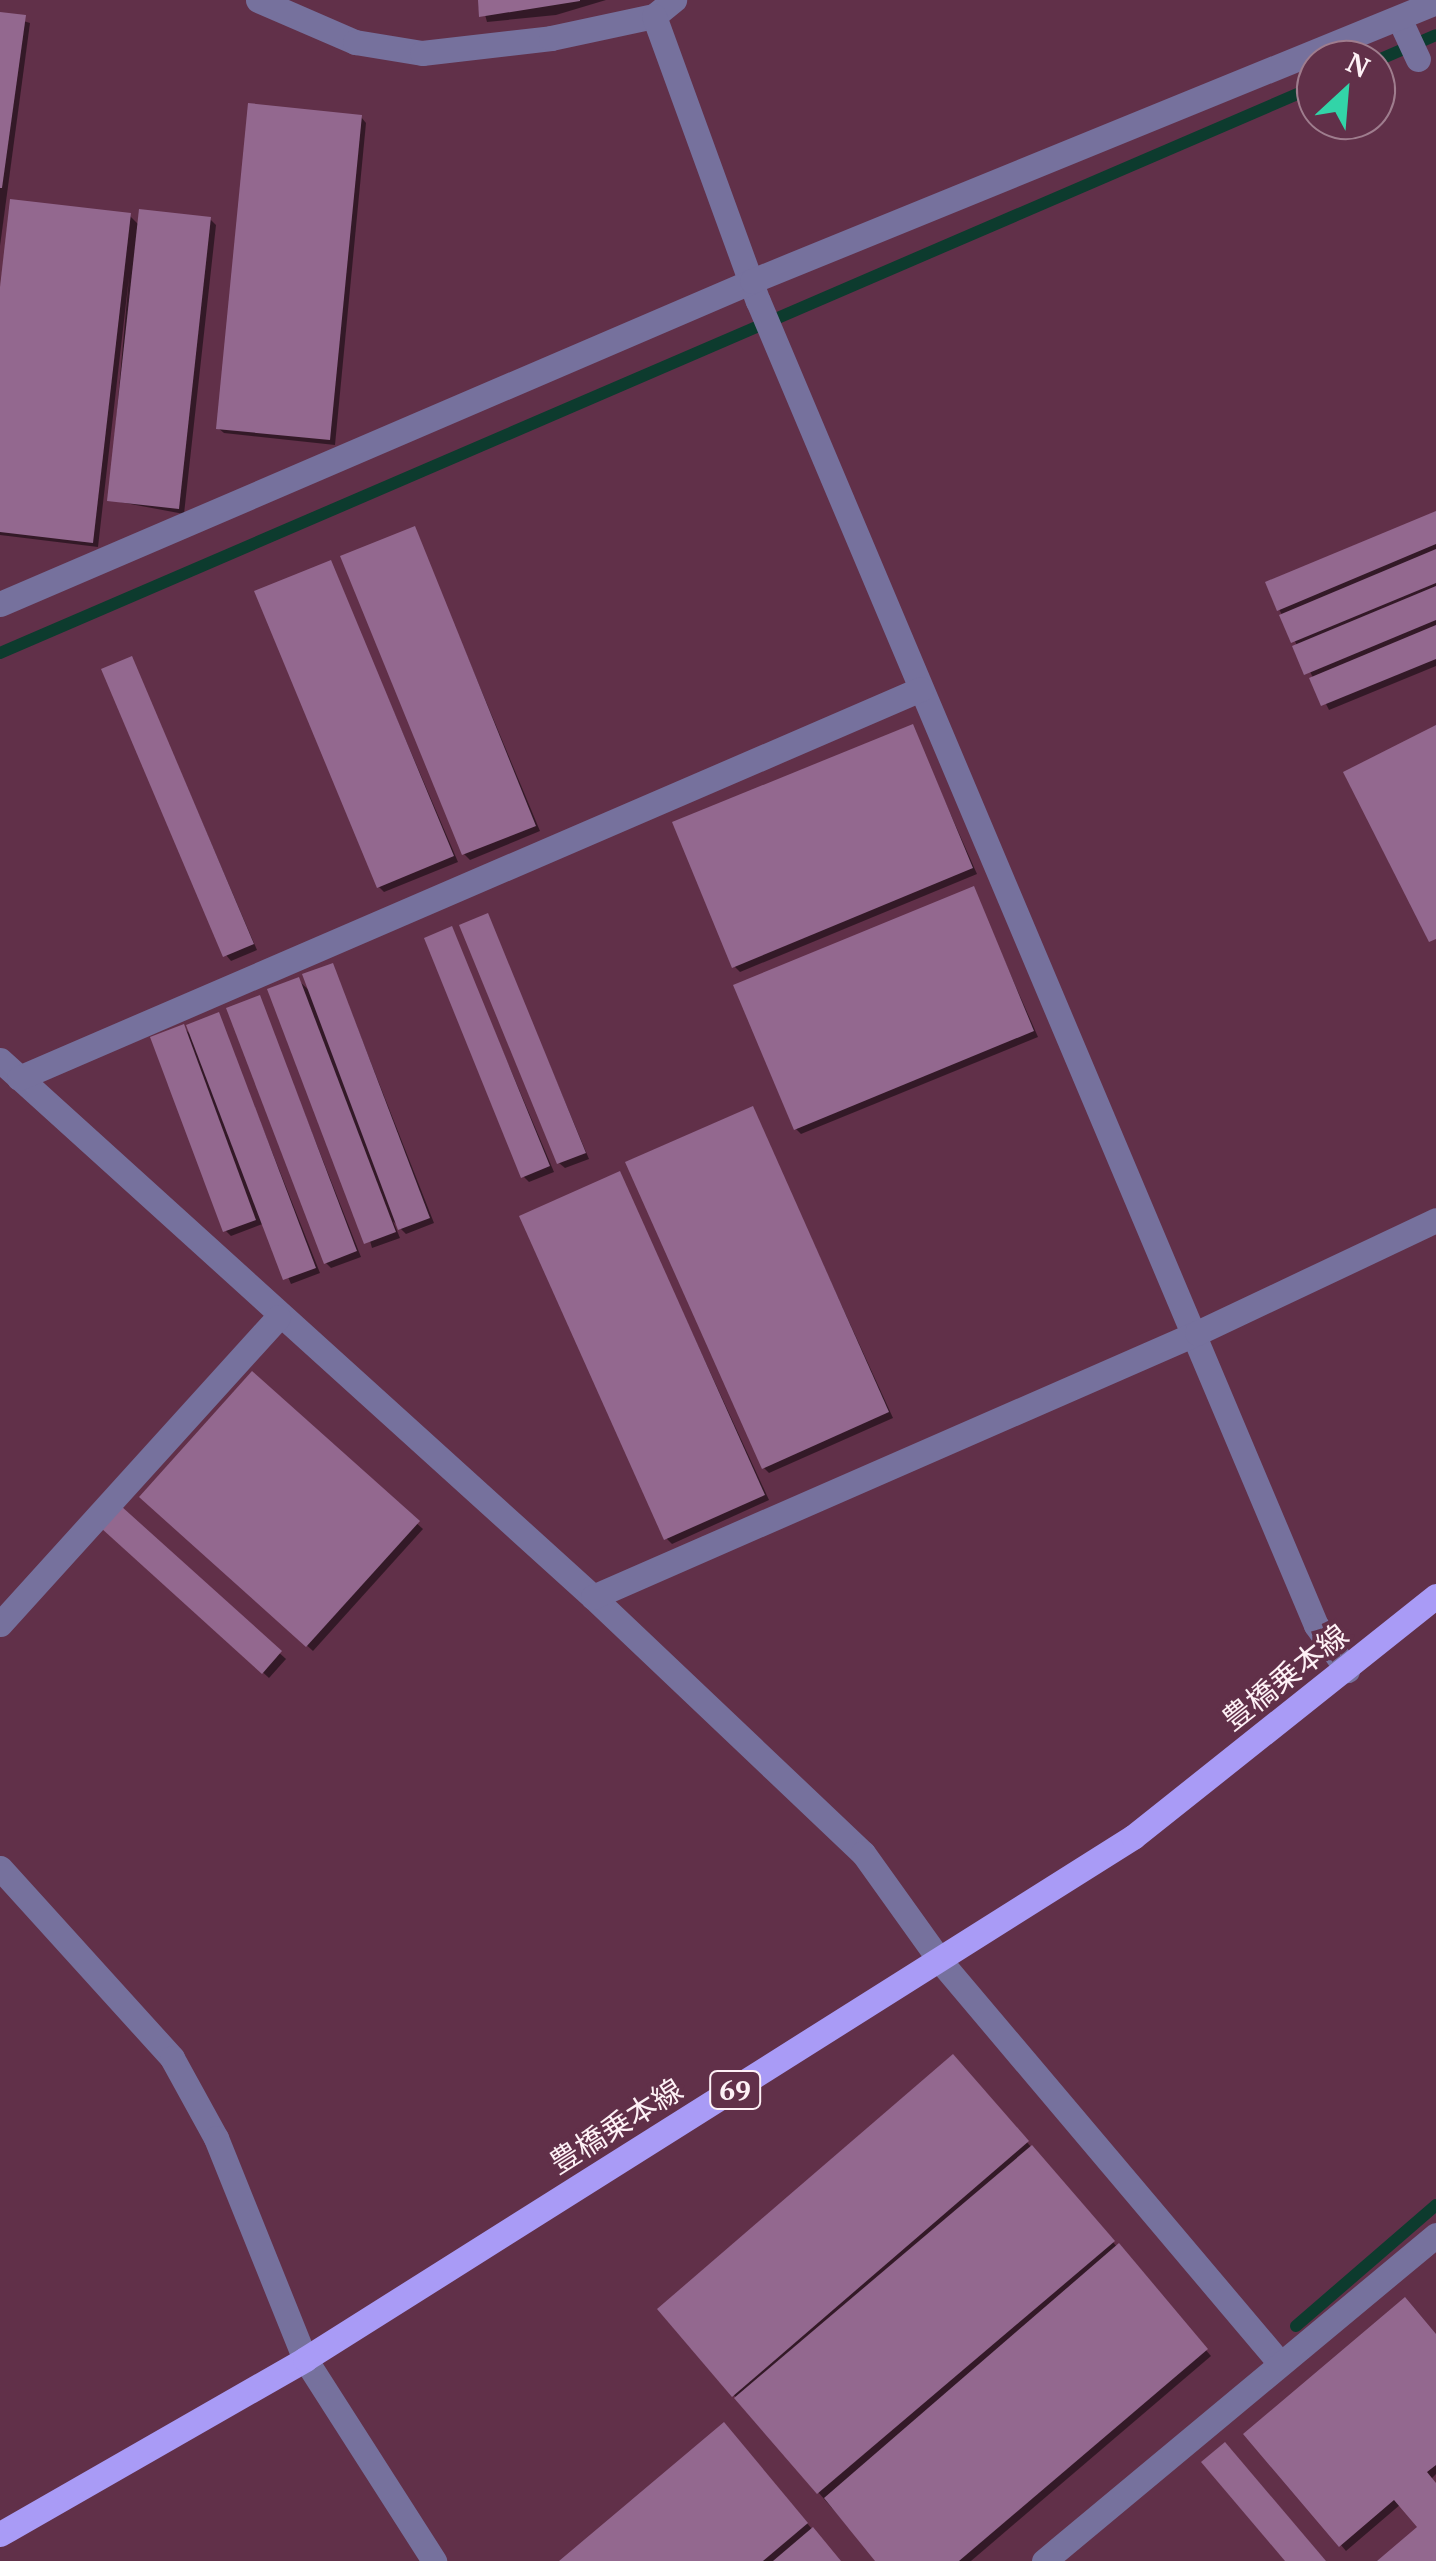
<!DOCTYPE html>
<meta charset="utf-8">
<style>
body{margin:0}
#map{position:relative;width:1436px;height:2561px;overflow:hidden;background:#613049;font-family:"PT Serif","Noto Sans JP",serif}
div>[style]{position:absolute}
.shadow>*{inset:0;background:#0007}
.stream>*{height:12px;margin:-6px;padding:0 6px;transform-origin:6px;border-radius:6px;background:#0d3b2e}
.building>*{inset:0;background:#93688f}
.street>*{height:25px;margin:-12.5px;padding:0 12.5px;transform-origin:12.5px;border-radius:12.5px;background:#76719d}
.primary>*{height:25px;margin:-12.5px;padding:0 12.5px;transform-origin:12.5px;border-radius:12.5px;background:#a99bf6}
span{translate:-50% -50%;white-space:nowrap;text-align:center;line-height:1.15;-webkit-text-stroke:8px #613049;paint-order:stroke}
.shield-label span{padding:2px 8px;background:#613049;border:2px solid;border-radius:8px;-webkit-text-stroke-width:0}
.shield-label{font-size:28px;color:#fdf0f5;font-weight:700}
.street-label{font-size:30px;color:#fdf0f5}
.north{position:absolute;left:1296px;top:40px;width:100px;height:100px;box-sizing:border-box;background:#613049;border:2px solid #9f7d8e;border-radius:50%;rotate:26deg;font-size:28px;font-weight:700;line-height:40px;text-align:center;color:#fdf0f5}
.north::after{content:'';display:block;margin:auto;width:35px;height:45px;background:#32d4a8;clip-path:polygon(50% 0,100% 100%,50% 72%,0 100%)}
</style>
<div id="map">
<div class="shadow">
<div style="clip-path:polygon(481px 0,606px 0,556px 15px,487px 22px)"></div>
<div style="clip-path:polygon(0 14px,30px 23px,0 246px)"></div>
<div style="clip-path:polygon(361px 117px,366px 123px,335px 445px,224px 433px,218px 428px)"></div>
<div style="clip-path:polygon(130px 216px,140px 226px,210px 219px,216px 225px,184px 514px,109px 500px,129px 277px,98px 547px,0 535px,0 309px)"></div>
<div style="clip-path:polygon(1436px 513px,1436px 666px,1329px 710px,1279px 609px)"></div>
<div style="clip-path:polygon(414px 529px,540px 831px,470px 860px,464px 854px)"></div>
<div style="clip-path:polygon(330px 563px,458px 862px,384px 892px,379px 887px)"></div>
<div style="clip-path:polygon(132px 659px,257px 950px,231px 961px,226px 955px)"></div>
<div style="clip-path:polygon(912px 727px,977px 874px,740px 972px,734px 966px)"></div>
<div style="clip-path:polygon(973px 889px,1038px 1037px,801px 1134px,796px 1129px)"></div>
<div style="clip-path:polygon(487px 916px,589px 1159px,565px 1168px,559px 1163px)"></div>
<div style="clip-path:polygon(451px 929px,554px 1172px,529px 1182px,523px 1176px)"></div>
<div style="clip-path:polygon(333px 966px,434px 1223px,406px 1234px,393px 1221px,400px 1238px,372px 1248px,298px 980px,312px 993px)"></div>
<div style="clip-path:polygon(259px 998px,361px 1257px,331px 1268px,326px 1263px)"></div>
<div style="clip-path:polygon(218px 1015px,320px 1273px,291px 1284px,265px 1223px,231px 1236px,225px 1230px,183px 1027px,194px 1038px)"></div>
<div style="clip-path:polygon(752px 1109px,893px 1418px,769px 1473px,764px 1468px)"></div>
<div style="clip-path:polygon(619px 1174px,769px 1500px,672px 1544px,666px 1538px)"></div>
<div style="clip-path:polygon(252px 1375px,423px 1529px,313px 1651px,142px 1497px)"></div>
<div style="clip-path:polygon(121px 1509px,286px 1659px,269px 1678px,104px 1528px)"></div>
<div style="clip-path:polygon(958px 2062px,1211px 2356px,971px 2561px,878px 2561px,660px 2310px)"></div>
<div style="clip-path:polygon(1436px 2336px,1436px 2474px,1431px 2479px,1436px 2486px,1436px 2561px,1381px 2561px,1421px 2528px,1401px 2504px,1346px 2551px,1247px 2434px)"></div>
<div style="clip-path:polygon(729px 2431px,839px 2561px,563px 2561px)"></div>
</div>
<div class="stream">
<div style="left:1376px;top:61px;width:65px;rotate:-23.4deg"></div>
<div style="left:0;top:653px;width:1433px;rotate:-23.31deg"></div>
<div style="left:1296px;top:2326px;width:185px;rotate:-40.8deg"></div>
</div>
<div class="building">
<div style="clip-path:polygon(478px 0,580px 0,580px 1px,479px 17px)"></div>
<div style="clip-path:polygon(0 12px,26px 15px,2px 188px,0 188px)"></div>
<div style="clip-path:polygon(248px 103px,362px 115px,330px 440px,216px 429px)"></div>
<div style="clip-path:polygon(10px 199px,131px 213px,93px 543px,0 532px,0 287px)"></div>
<div style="clip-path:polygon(139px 209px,211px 217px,179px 509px,107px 501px)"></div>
<div style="clip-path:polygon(1436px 511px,1436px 544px,1277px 611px,1265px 582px)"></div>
<div style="clip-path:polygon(415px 526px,536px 826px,462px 855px,340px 556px)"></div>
<div style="clip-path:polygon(1436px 549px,1436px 583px,1291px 643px,1279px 615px)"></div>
<div style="clip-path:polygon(331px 560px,454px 856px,377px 888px,254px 591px)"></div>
<div style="clip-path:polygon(1436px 586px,1436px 620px,1304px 675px,1292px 646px)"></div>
<div style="clip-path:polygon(1436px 625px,1436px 659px,1321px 706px,1309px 678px)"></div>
<div style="clip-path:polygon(132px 656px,254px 944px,223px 957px,101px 669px)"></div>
<div style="clip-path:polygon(913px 724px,973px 868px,732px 968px,672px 822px)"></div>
<div style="clip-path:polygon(1436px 725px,1436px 939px,1429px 942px,1343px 772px)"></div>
<div style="clip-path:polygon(974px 886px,1034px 1031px,794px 1130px,733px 985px)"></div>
<div style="clip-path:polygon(488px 913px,586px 1153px,557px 1164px,459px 925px)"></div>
<div style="clip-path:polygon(452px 926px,550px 1166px,521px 1178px,424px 938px)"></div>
<div style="clip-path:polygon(333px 963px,430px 1218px,398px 1230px,302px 974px)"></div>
<div style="clip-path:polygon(299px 977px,396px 1232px,364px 1244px,267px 989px)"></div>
<div style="clip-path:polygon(260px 995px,357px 1251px,324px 1264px,226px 1008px)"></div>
<div style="clip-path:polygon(219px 1012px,316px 1268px,283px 1280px,186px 1025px)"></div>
<div style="clip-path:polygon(184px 1024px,256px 1220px,223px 1232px,150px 1037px)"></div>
<div style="clip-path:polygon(753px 1106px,889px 1412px,762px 1469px,625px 1162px)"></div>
<div style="clip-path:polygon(620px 1171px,765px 1495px,664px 1540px,519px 1216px)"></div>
<div style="clip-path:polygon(252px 1371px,420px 1521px,306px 1647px,139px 1497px)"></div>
<div style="clip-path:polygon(121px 1506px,282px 1651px,262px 1674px,101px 1528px)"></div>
<div style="clip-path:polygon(953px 2054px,1029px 2141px,732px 2397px,657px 2309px)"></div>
<div style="clip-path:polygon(1032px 2145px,1115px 2241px,817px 2494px,734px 2398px)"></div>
<div style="clip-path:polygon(1119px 2243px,1208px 2349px,959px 2561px,875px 2561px,824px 2498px)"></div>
<div style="clip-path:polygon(1405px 2297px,1436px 2334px,1436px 2465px,1427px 2472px,1436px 2483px,1436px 2561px,1377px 2561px,1417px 2527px,1394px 2500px,1339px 2547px,1243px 2434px)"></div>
<div style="clip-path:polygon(724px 2422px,808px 2523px,763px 2561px,559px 2561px)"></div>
<div style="clip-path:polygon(1225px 2442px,1326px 2561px,1285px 2561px,1201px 2462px)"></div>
<div style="clip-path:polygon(813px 2527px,841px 2561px,773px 2561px)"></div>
</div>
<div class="street">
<div style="left:258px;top:0;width:106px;rotate:23.4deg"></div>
<div style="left:355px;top:42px;width:68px;rotate:9.3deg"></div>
<div style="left:422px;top:53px;width:130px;rotate:-6.6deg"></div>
<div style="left:551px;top:38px;width:105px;rotate:-12.1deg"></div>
<div style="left:654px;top:16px;width:26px;rotate:-39deg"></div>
<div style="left:654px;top:16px;width:303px;rotate:70deg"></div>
<div style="left:758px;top:301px;width:1437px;rotate:67.15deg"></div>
<div style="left:1316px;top:1625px;width:55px;rotate:55.4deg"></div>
<div style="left:1404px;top:29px;width:33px;rotate:65deg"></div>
<div style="left:0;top:604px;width:818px;rotate:-23.24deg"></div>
<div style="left:752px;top:281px;width:739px;rotate:-22.19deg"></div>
<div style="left:0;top:1060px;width:800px;rotate:42.16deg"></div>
<div style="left:593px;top:1597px;width:372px;rotate:43.5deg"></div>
<div style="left:863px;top:1853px;width:134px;rotate:54.4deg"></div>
<div style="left:941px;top:1962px;width:524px;rotate:49.8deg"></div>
<div style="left:19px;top:1078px;width:982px;rotate:-23.33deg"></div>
<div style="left:593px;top:1597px;width:659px;rotate:-23.61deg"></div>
<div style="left:1197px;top:1333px;width:264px;rotate:-25.3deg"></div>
<div style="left:0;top:1624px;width:414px;rotate:-47.8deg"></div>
<div style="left:0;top:1868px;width:256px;rotate:47.8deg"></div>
<div style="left:172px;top:2058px;width:91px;rotate:61.2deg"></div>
<div style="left:216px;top:2138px;width:238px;rotate:68.1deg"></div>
<div style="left:305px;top:2359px;width:240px;rotate:57.4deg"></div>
<div style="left:1044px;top:2561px;width:510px;rotate:-39.75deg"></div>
</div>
<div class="primary">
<div style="left:0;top:2534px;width:352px;rotate:-29.8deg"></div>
<div style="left:305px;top:2359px;width:979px;rotate:-32.23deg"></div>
<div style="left:1133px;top:1837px;width:387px;rotate:-38.5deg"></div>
</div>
<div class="shield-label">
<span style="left:735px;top:2090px">69</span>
</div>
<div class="street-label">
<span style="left:1285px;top:1677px;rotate:-38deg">豊橋乗本線</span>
<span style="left:616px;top:2126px;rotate:-32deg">豊橋乗本線</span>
</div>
<div class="north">N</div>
</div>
